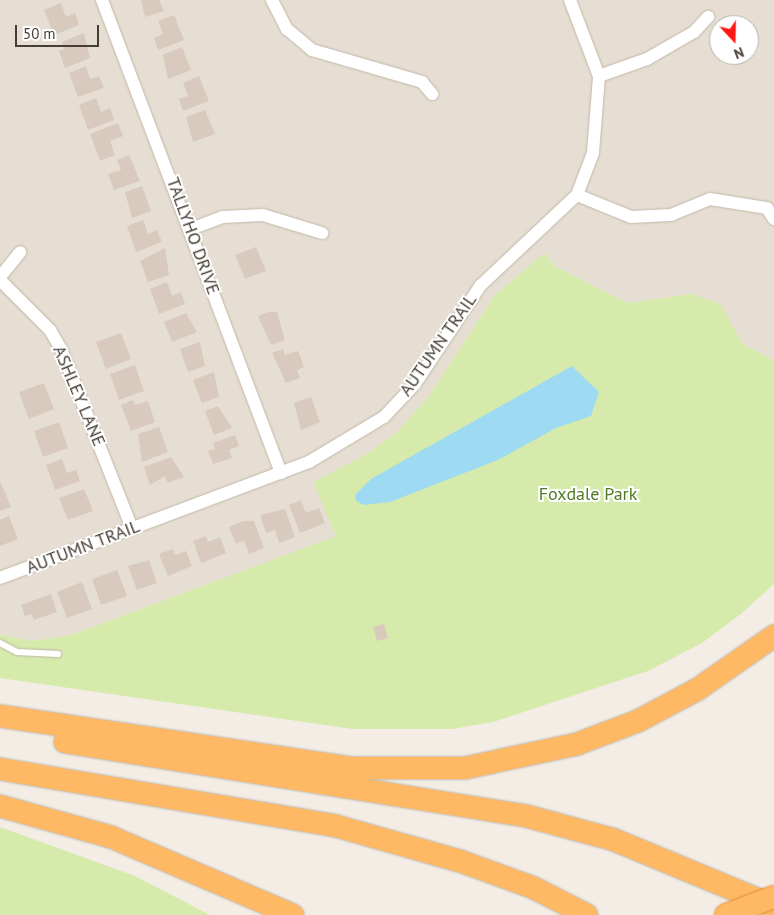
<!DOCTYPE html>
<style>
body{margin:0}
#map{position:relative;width:774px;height:915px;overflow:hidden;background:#f3ede5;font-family:"PT Sans",sans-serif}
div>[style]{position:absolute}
.residential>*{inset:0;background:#e7ded3}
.green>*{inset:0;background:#d5eaab}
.water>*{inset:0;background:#9edbf3}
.building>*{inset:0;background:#d8cabd}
.roads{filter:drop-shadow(0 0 1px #c2b7aa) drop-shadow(0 0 1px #c2b7aa)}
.lane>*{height:6px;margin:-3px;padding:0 3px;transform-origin:3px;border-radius:3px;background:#fff}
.street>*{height:12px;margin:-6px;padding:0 6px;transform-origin:6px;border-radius:6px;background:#fff}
.highway>*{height:22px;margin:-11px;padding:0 11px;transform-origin:11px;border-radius:11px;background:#ffb864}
.bridges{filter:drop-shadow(0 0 1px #e48b2e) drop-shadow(0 0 1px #e48b2e)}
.highway-bridge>*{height:22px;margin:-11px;padding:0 11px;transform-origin:11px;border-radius:11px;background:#ffb864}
span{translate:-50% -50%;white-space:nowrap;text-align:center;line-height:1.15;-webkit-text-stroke:4px #fff;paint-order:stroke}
.street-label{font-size:18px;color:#463d34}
.park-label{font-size:18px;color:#507a25}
.north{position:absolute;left:709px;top:15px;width:50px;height:50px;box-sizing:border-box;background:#fff;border:1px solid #b5b1ae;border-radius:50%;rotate:159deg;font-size:14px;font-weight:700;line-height:20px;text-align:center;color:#463d34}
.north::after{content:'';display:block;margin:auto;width:18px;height:22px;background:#ff1610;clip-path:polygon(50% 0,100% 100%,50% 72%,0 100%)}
.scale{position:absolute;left:15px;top:25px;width:84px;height:22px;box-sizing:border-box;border:2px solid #463d34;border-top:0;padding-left:6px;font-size:15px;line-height:18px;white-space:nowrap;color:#463d34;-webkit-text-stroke:4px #fff;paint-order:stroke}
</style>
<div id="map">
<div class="residential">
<div style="clip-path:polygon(evenodd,0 0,774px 0,774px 361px,742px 343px,719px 304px,692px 294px,627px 303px,556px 267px,544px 253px,494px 296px,429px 396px,396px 433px,365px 455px,313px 482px,337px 536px,71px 635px,32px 641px,0 635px,0 0,719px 25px,749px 25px,749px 55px,719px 55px,719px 25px)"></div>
</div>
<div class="green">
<div style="clip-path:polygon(544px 253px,556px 267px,627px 303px,692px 294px,720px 304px,742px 343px,774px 361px,774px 584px,742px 613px,702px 643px,648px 671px,493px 722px,452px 729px,353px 729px,0 678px,0 635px,32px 641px,71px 635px,336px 536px,313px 482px,365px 455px,396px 433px,429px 396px,494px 296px)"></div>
<div style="clip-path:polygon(0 827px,135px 876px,210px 915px,0 915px)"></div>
</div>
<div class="water">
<div style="clip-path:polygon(572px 366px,599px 392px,591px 416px,556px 428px,498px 460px,390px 502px,364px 505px,356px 501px,355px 495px,371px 479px)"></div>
</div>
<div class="building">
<div style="clip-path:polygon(141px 0,159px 0,164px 11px,145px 17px)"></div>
<div style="clip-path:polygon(61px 3px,66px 17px,75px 13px,79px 25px,54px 35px,44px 10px)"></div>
<div style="clip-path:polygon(174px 15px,184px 40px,158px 50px,154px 38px,163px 34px,158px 21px)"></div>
<div style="clip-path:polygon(84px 33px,90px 58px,65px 68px,59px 51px,64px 49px,62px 42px)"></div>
<div style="clip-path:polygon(182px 47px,191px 70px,168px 79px,163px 55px)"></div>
<div style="clip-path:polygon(86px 66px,90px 79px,99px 76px,104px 88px,78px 97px,69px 73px)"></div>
<div style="clip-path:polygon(199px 76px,209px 101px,183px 111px,179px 99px,188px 96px,183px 83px)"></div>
<div style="clip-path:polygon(96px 98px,101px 112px,110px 108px,114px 120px,88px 130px,79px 105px)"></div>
<div style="clip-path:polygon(205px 110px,215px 134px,193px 142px,186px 117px)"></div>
<div style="clip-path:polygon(118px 123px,123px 136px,110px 141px,115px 155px,100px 161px,90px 134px)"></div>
<div style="clip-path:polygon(129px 155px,140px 181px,114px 190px,108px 174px,121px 170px,117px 160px)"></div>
<div style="clip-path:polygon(142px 186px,151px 211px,132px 218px,125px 192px)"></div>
<div style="clip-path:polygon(143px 220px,148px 234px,157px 230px,162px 242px,136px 252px,127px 226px)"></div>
<div style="clip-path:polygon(256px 247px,266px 271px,245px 279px,235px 255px)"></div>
<div style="clip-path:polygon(165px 248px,169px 275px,148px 282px,140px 261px)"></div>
<div style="clip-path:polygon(167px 282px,172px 296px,181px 292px,185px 304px,159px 314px,150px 289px)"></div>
<div style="clip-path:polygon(269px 312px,277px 312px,285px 340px,271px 345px,258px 316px)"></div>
<div style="clip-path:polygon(186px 313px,197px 332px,172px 342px,164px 322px)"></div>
<div style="clip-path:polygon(121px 333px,131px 359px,106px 369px,96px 342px)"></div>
<div style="clip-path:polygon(200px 342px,205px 366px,188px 372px,180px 349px)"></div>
<div style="clip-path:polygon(283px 349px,285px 355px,298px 351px,304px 367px,297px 370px,300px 378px,286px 383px,272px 353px)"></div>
<div style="clip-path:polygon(135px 365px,144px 391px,119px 400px,110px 374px)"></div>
<div style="clip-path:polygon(214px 372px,219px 397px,202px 403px,193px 380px)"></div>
<div style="clip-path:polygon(44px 383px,54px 409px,29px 419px,19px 392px)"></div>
<div style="clip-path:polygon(311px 397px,320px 422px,301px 430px,294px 403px)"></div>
<div style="clip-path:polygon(133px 400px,135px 405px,148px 401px,155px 422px,131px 431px,121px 405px)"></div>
<div style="clip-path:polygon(218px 406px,232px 428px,214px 435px,205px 411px)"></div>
<div style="clip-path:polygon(59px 422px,68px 448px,43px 457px,34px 431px)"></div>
<div style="clip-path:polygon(159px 427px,168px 452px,142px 462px,138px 434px)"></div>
<div style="clip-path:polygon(235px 435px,239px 446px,229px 450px,232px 458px,213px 464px,208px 451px,215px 449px,213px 443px)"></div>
<div style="clip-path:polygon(171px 457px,184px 477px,167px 483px,165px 476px,150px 485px,144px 467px)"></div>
<div style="clip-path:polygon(62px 459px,67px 473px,76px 470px,80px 481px,55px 490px,46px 465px)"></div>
<div style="clip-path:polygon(0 481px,11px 507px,0 511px)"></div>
<div style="clip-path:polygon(84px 489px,93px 511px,68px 520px,59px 498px)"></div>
<div style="clip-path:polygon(301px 500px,306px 513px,319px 508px,325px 523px,300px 533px,289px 505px)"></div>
<div style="clip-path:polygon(285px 509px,295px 537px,279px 543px,275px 530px,266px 533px,260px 515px)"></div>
<div style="clip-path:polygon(9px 516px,18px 539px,0 546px,0 520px)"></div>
<div style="clip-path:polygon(244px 521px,254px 521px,264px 548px,249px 554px,244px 541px,236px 544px,229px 527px)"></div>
<div style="clip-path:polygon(206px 536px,208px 542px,220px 537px,226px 553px,201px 563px,193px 541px)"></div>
<div style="clip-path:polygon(173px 549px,175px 555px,186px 551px,192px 566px,168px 576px,159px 554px)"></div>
<div style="clip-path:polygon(149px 560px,157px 583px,137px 590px,128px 566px)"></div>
<div style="clip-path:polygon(117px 570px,127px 596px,101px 605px,92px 579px)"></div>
<div style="clip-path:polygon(82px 582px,92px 609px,67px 618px,57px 592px)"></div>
<div style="clip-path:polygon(51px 594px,57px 612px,34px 620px,31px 614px,25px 616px,21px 605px)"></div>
<div style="clip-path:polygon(384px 624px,388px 638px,377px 641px,373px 627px)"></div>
</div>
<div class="roads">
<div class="lane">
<div style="left:0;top:643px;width:19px;rotate:28deg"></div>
<div style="left:17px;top:652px;width:41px;rotate:2.8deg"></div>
</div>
<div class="street">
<div style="left:102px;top:0;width:506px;rotate:69.27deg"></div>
<div style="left:272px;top:0;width:33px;rotate:63deg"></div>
<div style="left:287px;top:29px;width:33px;rotate:40deg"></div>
<div style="left:312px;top:50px;width:115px;rotate:16.2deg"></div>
<div style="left:422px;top:82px;width:16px;rotate:50deg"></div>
<div style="left:599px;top:76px;width:51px;rotate:-19.5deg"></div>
<div style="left:647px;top:59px;width:54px;rotate:-29.9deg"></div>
<div style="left:694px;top:32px;width:21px;rotate:-47deg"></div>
<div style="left:577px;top:195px;width:58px;rotate:22.2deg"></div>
<div style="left:631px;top:217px;width:40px;rotate:-2.9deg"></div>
<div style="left:671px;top:215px;width:42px;rotate:-22.3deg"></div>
<div style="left:710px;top:199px;width:58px;rotate:9deg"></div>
<div style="left:767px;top:208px;width:13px;rotate:58deg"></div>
<div style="left:191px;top:229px;width:34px;rotate:-21deg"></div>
<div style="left:223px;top:217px;width:40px;rotate:-2.9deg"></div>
<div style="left:263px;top:215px;width:62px;rotate:17deg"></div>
<div style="left:0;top:277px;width:32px;rotate:-51deg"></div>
<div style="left:0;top:280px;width:71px;rotate:45deg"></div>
<div style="left:50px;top:330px;width:22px;rotate:60deg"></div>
<div style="left:61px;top:349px;width:193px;rotate:68.4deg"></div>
<div style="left:0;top:578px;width:330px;rotate:-20.6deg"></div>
<div style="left:309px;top:462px;width:87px;rotate:-31deg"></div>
<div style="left:384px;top:417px;width:45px;rotate:-46.8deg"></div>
<div style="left:415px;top:384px;width:118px;rotate:-56.4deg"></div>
<div style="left:480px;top:286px;width:133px;rotate:-43.2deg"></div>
<div style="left:577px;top:195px;width:45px;rotate:-69.1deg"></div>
<div style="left:593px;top:153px;width:77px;rotate:-85.5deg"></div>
<div style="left:599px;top:76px;width:81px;rotate:-110.9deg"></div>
</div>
<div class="highway">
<div style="left:0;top:716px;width:358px;rotate:8.4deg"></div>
<div style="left:354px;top:768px;width:111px"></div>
<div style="left:465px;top:768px;width:115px;rotate:-12.1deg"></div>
<div style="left:577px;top:744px;width:65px;rotate:-20.7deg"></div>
<div style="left:638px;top:721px;width:68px;rotate:-28.1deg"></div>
<div style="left:698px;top:689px;width:93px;rotate:-34.9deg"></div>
<div style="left:65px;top:742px;width:467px;rotate:9.1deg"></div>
<div style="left:526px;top:816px;width:89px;rotate:15deg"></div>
<div style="left:612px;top:839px;width:175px;rotate:22.5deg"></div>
<div style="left:0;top:769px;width:341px;rotate:9.6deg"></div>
<div style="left:336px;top:826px;width:129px;rotate:15.8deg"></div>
<div style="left:460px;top:861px;width:79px;rotate:20deg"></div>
<div style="left:534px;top:888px;width:59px;rotate:27deg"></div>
<div style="left:0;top:806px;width:115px;rotate:15.6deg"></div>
<div style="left:111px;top:837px;width:198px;rotate:23.2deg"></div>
</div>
</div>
<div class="bridges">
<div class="highway-bridge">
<div style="left:726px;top:915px;width:51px;rotate:-20.6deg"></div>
</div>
</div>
<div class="street-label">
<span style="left:193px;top:236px;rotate:70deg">TALLYHO DRIVE</span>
<span style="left:438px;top:345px;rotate:-55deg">AUTUMN TRAIL</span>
<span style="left:79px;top:396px;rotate:67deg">ASHLEY LANE</span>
<span style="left:83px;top:547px;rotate:-21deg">AUTUMN TRAIL</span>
</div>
<div class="park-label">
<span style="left:588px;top:494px">Foxdale Park</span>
</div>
<div class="north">N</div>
<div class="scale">50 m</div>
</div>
